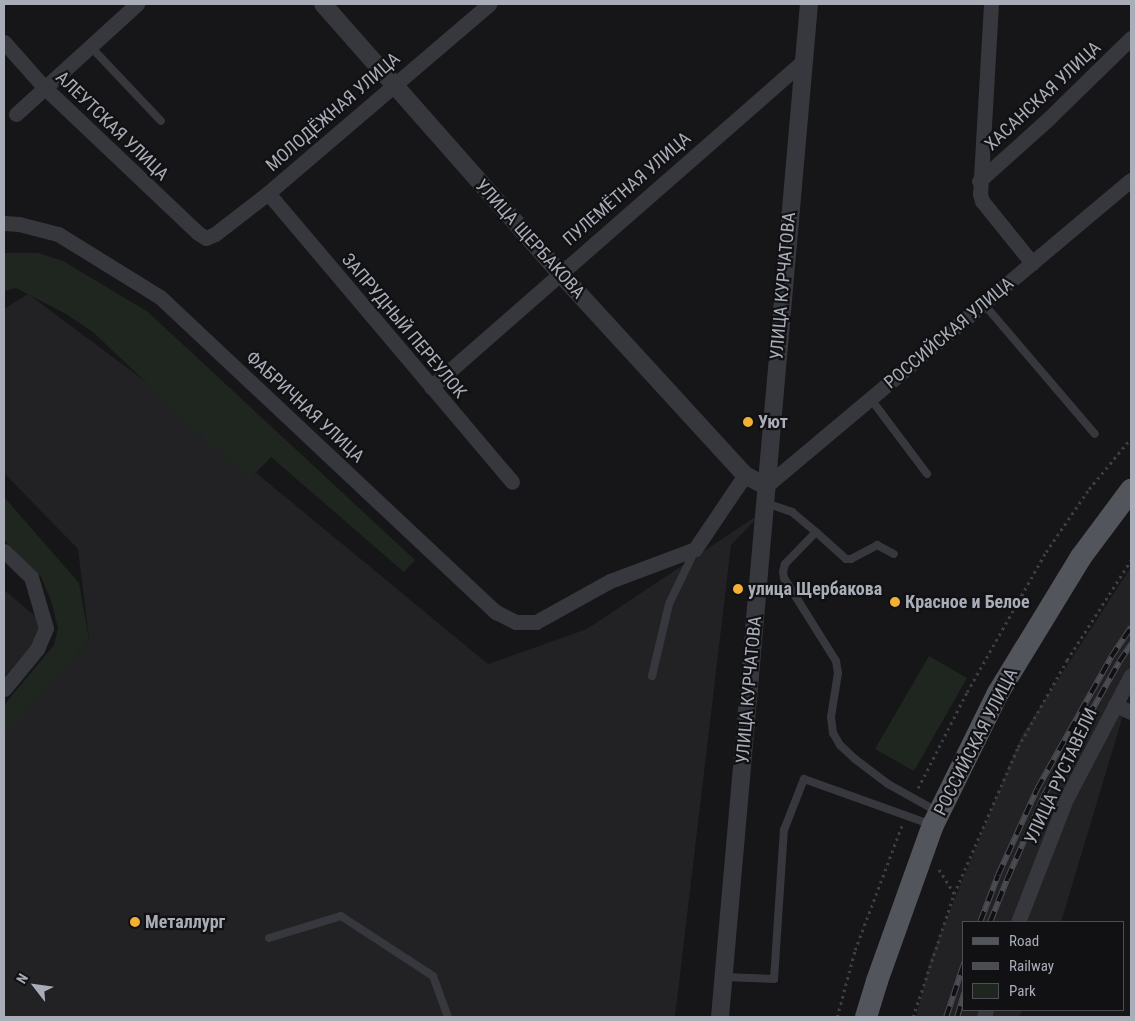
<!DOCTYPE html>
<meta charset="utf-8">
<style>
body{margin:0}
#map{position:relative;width:1135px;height:1021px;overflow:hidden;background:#161618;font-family:"Roboto Condensed",sans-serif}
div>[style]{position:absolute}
.built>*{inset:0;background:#222225}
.green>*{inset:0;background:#1e261f}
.path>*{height:2.5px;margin-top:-1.25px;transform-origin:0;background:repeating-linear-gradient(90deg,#3d3f44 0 2.5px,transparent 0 6.5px)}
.service>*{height:8px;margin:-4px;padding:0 4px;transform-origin:4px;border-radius:4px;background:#37383d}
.minor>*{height:15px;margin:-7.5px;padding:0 7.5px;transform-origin:7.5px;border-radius:7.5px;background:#37383d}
.tertiary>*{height:18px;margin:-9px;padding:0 9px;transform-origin:9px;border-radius:9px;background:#37383d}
.primary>*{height:22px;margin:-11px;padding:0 11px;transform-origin:11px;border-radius:11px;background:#53555c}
.rail>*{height:5.5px;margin-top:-2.75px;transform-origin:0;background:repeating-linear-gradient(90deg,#111113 0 11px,#4a4c52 0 22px);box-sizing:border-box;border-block:1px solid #4a4c52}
.dots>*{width:14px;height:14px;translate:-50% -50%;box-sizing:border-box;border:2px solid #111113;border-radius:50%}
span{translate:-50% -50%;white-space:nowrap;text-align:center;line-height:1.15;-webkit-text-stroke:4.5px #111113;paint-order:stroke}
.street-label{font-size:18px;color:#a8adb8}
.poi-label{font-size:18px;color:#a8adb8;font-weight:700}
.left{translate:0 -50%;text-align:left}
.frame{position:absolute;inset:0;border:5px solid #a8adb8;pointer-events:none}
.legend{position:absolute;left:962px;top:921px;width:162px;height:90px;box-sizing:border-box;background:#111113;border:1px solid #4d4f55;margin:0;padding:6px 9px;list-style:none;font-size:15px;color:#a8adb8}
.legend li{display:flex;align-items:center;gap:10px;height:25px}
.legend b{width:25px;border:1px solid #4d4f55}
.north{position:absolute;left:10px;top:961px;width:50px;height:50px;-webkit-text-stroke:4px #111113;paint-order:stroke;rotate:300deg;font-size:14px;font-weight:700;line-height:20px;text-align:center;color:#a8adb8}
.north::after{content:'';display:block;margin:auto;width:18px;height:22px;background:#a8adb8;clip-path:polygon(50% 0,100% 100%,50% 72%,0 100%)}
</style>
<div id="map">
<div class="built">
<div style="clip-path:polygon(28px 294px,141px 378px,488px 664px,587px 629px,764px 511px,731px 545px,675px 1017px,4px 1017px,4px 734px,89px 639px,78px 549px,4px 473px,4px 309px)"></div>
<div style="clip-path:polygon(1131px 567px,1131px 675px,1126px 684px,1121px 722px,1061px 922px,964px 922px,964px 1010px,1023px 1010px,1018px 1017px,916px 1017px,931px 957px,1022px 735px)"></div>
<div style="clip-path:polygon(4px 590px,35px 616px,39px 627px,37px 639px,4px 677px)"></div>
</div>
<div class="green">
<div style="clip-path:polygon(4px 253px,38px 253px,63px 261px,148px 312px,415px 560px,404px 572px,271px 457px,249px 480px,93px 332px,66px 314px,16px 288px,4px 291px)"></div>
<div style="clip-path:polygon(4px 497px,79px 583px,89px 639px,4px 737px,4px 705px,54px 645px,58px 628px,51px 601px,41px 577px,4px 540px)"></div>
<div style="clip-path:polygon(929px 656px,967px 678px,914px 771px,875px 749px)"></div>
</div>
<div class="path">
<div style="left:918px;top:788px;width:108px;rotate:-63deg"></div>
<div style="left:967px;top:692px;width:161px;rotate:-60.6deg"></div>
<div style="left:1046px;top:552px;width:76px;rotate:-55.7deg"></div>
<div style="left:1089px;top:489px;width:66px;rotate:-50.5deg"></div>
<div style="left:954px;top:894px;width:160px;rotate:-66.5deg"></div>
<div style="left:1018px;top:747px;width:100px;rotate:-60.6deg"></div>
<div style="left:1067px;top:660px;width:119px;rotate:-57.4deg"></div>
<div style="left:837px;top:1017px;width:69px;rotate:-75deg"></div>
<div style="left:855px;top:950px;width:134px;rotate:-69.4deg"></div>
<div style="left:913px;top:1017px;width:130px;rotate:-71.6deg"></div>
<div style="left:954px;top:894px;width:31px;rotate:-122deg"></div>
</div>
<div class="service">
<div style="left:90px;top:46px;width:103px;rotate:46.6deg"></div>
<div style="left:983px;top:303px;width:172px;rotate:49.5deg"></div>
<div style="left:870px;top:398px;width:95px;rotate:53.1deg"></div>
<div style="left:766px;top:503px;width:28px;rotate:19deg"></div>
<div style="left:792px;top:512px;width:31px;rotate:40deg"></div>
<div style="left:816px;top:532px;width:45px;rotate:134.1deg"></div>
<div style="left:785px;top:564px;width:8px;rotate:104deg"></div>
<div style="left:783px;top:572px;width:6px;rotate:81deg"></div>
<div style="left:784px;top:578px;width:98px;rotate:57.9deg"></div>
<div style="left:836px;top:661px;width:12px;rotate:81deg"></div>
<div style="left:838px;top:673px;width:45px;rotate:99deg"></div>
<div style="left:831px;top:717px;width:16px;rotate:83deg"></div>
<div style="left:833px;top:733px;width:14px;rotate:60deg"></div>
<div style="left:840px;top:745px;width:21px;rotate:43deg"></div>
<div style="left:855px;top:759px;width:41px;rotate:37.1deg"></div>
<div style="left:888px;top:784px;width:57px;rotate:29.2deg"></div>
<div style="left:816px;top:532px;width:40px;rotate:42deg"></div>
<div style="left:846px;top:559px;width:5px"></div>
<div style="left:851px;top:559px;width:30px;rotate:-28deg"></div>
<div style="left:877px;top:545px;width:19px;rotate:28deg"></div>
<div style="left:652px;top:676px;width:74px;rotate:-76.7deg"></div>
<div style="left:669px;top:604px;width:60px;rotate:-64.3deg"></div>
<div style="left:269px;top:938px;width:75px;rotate:-17deg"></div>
<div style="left:341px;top:916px;width:110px;rotate:33.1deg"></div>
<div style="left:433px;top:976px;width:44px;rotate:69.9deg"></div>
<div style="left:724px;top:977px;width:50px;rotate:2.3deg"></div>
<div style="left:774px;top:979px;width:149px;rotate:-86.2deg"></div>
<div style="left:784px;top:830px;width:55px;rotate:-68.6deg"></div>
<div style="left:804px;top:779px;width:134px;rotate:19.7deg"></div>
</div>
<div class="minor">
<div style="left:991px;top:4px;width:190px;rotate:93.3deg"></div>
<div style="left:980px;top:194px;width:7px;rotate:74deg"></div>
<div style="left:982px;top:201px;width:80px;rotate:51.1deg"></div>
<div style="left:4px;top:42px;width:60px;rotate:48.4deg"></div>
<div style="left:44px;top:87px;width:212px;rotate:43.5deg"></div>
<div style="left:198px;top:233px;width:9px;rotate:32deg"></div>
<div style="left:206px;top:238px;width:10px;rotate:-24deg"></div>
<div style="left:215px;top:234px;width:67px;rotate:-37.7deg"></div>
<div style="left:268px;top:193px;width:291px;rotate:-40.5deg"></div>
<div style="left:16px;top:114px;width:164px;rotate:-42.3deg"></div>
<div style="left:979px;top:181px;width:93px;rotate:-41.9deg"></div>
<div style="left:1048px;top:119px;width:116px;rotate:-44.3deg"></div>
<div style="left:268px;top:193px;width:378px;rotate:49.8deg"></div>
<div style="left:4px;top:223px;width:15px;rotate:4deg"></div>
<div style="left:19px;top:224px;width:40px;rotate:14.4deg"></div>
<div style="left:58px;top:234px;width:120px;rotate:31.7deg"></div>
<div style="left:160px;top:297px;width:461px;rotate:43.2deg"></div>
<div style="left:496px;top:612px;width:22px;rotate:27deg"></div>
<div style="left:516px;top:622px;width:20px"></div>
<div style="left:536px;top:622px;width:85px;rotate:-29deg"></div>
<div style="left:610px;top:581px;width:91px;rotate:-20.6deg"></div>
<div style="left:695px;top:549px;width:89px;rotate:-56deg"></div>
<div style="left:431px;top:387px;width:495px;rotate:-41.2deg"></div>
<div style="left:766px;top:486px;width:476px;rotate:-40deg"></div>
<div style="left:4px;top:551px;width:37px;rotate:44deg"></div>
<div style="left:31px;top:577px;width:53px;rotate:73.6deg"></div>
<div style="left:46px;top:628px;width:23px;rotate:113deg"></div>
<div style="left:37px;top:649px;width:52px;rotate:129.5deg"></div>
<div style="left:1115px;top:705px;width:17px;rotate:24deg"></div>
<div style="left:1018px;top:922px;width:132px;rotate:-68.7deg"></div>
<div style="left:1066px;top:799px;width:140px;rotate:-62.3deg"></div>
<div style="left:984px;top:1017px;width:7px;rotate:-74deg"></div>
</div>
<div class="tertiary">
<div style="left:323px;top:4px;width:357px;rotate:48.6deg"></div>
<div style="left:559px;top:272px;width:275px;rotate:47.5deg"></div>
<div style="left:745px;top:475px;width:24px;rotate:28deg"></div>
<div style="left:720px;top:1017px;width:1017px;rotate:-84.98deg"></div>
</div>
<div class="primary">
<div style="left:866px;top:1017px;width:38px;rotate:-73deg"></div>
<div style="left:877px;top:981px;width:166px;rotate:-70.3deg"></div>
<div style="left:933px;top:825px;width:147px;rotate:-63.8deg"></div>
<div style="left:998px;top:693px;width:159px;rotate:-58.6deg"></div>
<div style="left:1081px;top:557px;width:84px;rotate:-53.3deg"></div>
</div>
<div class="rail">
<div style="left:980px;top:922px;width:50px;rotate:-69deg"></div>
<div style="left:998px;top:875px;width:94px;rotate:-65.6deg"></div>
<div style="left:1037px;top:789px;width:151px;rotate:-60.7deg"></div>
<div style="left:1111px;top:657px;width:36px;rotate:-56deg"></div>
<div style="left:990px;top:922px;width:46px;rotate:-68.4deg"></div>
<div style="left:1007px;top:879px;width:94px;rotate:-66.2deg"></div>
<div style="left:1045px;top:793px;width:150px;rotate:-60.5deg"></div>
<div style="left:1119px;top:662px;width:22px;rotate:-56deg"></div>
<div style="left:946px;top:1017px;width:57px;rotate:-71.6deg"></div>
<div style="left:957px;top:1017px;width:25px;rotate:-74deg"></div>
</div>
<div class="dots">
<div style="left:748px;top:422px;background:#f2b134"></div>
<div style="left:738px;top:589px;background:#f2b134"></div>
<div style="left:895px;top:602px;background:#f2b134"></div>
<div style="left:135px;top:922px;background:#f2b134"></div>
</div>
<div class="street-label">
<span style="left:1043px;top:96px;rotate:-43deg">ХАСАНСКАЯ УЛИЦА</span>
<span style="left:333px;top:112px;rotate:-41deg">МОЛОДЁЖНАЯ УЛИЦА</span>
<span style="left:112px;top:126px;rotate:44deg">АЛЕУТСКАЯ УЛИЦА</span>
<span style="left:627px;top:189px;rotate:-41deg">ПУЛЕМЁТНАЯ УЛИЦА</span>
<span style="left:530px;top:239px;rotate:48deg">УЛИЦА ЩЕРБАКОВА</span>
<span style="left:783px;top:286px;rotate:-85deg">УЛИЦА КУРЧАТОВА</span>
<span style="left:404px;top:326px;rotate:50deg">ЗАПРУДНЫЙ ПЕРЕУЛОК</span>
<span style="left:949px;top:333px;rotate:-40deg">РОССИЙСКАЯ УЛИЦА</span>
<span style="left:305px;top:407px;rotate:43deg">ФАБРИЧНАЯ УЛИЦА</span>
<span style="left:749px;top:690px;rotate:-85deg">УЛИЦА КУРЧАТОВА</span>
<span style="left:976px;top:742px;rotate:-63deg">РОССИЙСКАЯ УЛИЦА</span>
<span style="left:1061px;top:776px;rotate:-65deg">УЛИЦА РУСТАВЕЛИ</span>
</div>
<div class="poi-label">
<span class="left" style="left:758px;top:422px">Уют</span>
<span class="left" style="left:748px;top:589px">улица Щербакова</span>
<span class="left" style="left:905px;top:602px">Красное и Белое</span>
<span class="left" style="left:145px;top:922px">Металлург</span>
</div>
<div class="frame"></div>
<ul class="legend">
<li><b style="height:6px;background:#53555c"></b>Road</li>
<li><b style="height:6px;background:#4a4c52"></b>Railway</li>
<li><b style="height:14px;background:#1e261f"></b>Park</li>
</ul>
<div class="north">N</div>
</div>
